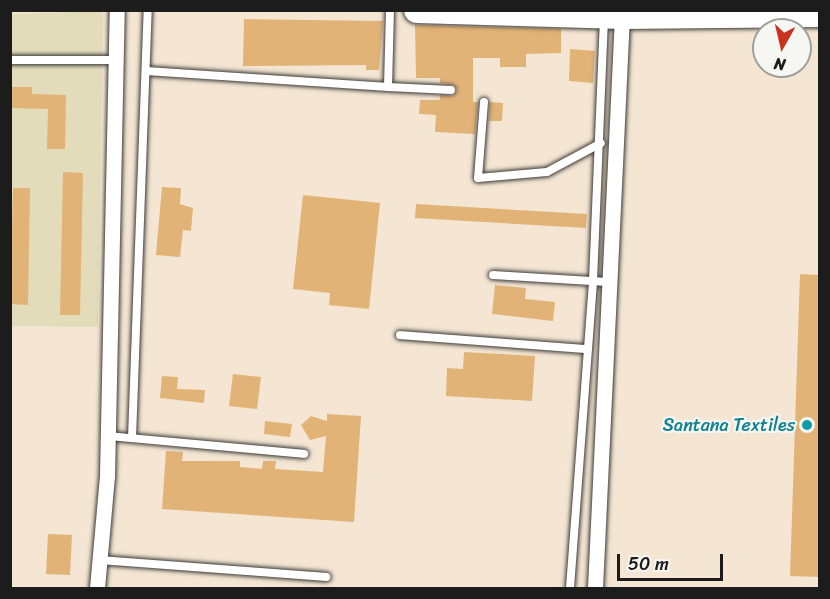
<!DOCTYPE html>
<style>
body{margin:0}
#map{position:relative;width:830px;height:599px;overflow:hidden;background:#f4e6d3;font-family:Sriracha,sans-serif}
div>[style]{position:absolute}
.built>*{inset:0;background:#e2dcba}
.building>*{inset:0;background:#e2b377}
.roads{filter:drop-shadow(0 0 2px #3c3a37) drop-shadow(0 0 2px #3c3a37)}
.lane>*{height:8px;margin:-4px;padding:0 4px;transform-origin:4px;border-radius:4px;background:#fff}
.street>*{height:15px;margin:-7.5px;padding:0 7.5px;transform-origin:7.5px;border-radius:7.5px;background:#fff}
.primary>*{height:26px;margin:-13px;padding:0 13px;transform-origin:13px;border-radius:13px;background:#fff}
.dots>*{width:16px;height:16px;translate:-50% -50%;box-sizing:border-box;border:3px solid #f6f6f2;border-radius:50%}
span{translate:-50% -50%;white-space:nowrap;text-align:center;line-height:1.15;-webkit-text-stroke:4.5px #f6f6f2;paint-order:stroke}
.culture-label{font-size:18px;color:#0d838f}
.right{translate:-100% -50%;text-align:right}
.frame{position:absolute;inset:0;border:12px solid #1c1c1c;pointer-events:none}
.north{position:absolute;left:752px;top:18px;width:60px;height:60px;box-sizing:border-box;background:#f6f6f2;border:2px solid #9f9f9c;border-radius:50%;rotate:188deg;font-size:16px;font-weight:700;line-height:24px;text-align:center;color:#1c1c1c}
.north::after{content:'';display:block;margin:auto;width:21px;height:27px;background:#c8321e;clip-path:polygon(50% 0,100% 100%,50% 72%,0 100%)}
.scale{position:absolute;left:617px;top:554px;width:106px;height:27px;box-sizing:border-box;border:3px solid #1c1c1c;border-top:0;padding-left:8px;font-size:18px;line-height:21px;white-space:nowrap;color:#1c1c1c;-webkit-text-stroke:4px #f6f6f2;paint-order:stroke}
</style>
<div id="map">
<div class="built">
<div style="clip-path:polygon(103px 11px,98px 327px,11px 326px,11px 14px)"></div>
</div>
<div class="building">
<div style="clip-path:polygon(244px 19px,383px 21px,379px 70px,366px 70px,366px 65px,243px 66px)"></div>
<div style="clip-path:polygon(415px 25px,561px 29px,561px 53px,526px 54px,526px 67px,500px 67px,500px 58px,473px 58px,473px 102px,478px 102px,475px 134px,435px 132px,436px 115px,419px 114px,420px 100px,440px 100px,440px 95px,453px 96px,457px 90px,454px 85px,440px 83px,440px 78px,416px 78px)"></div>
<div style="clip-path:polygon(570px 49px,595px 51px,593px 83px,569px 81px)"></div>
<div style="clip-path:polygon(10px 87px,32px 87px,32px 94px,66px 95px,65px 149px,47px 149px,48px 109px,10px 108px)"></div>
<div style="clip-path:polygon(490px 102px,503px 103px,502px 121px,489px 121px)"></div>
<div style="clip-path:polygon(63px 172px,83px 173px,80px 315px,60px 315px)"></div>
<div style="clip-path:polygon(162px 187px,181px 188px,180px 204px,193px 208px,191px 231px,183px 230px,180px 257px,156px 255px)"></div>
<div style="clip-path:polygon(13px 188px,30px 188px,28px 305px,10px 304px)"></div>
<div style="clip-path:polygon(303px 195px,380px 203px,369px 309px,329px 305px,330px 293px,293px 289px)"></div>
<div style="clip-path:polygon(416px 204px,587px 214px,586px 228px,415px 218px)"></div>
<div style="clip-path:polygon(800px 274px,819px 275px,819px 577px,790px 576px)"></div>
<div style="clip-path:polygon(495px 285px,526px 288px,525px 299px,555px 302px,553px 321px,492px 314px)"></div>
<div style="clip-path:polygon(464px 352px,535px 356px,532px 401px,446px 396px,447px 368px,463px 369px)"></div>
<div style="clip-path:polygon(233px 374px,261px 377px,257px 409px,229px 406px)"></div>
<div style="clip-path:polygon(162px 376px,178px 377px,177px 389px,205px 390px,204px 403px,160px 398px)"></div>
<div style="clip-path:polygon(327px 414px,361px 416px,354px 522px,162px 509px,166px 451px,183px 452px,182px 461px,240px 461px,240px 467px,262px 469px,263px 461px,276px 461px,275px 469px,323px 472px,326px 436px,310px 440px,301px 425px,311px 416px,327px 421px)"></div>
<div style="clip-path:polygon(265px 421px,292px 424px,290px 437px,264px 434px)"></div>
<div style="clip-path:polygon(48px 534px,72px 535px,70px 575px,46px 574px)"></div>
</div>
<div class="roads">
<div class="lane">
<div style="left:390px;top:10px;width:77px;rotate:91.5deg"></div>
<div style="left:388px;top:87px;width:63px;rotate:2.7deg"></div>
<div style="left:10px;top:60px;width:106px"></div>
<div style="left:146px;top:71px;width:243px;rotate:3.8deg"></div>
<div style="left:484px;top:102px;width:76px;rotate:94.5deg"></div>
<div style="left:478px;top:178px;width:69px;rotate:-5deg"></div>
<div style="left:547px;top:172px;width:61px;rotate:-28.2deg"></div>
<div style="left:493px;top:275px;width:115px;rotate:3.5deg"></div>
<div style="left:400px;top:335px;width:188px;rotate:4.3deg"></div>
<div style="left:108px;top:436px;width:197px;rotate:5.2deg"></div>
<div style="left:132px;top:438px;width:428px;rotate:-87.9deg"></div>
<div style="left:100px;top:560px;width:227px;rotate:4.3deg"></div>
<div style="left:570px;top:588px;width:308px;rotate:-85.7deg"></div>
<div style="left:593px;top:281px;width:261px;rotate:-87.6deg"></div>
</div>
<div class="street">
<div style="left:97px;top:588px;width:112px;rotate:-84.9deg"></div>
<div style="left:107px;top:476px;width:466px;rotate:-88.8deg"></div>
<div style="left:595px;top:588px;width:573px;rotate:-87.3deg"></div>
</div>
<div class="primary">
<div style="left:417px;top:10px;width:205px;rotate:1.7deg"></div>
<div style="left:622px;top:16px;width:198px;rotate:-0.6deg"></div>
</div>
</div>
<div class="dots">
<div style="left:807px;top:425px;background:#0f9aa8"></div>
</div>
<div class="culture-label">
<span class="right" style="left:795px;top:425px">Santana Textiles</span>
</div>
<div class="frame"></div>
<div class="north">N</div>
<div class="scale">50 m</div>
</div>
